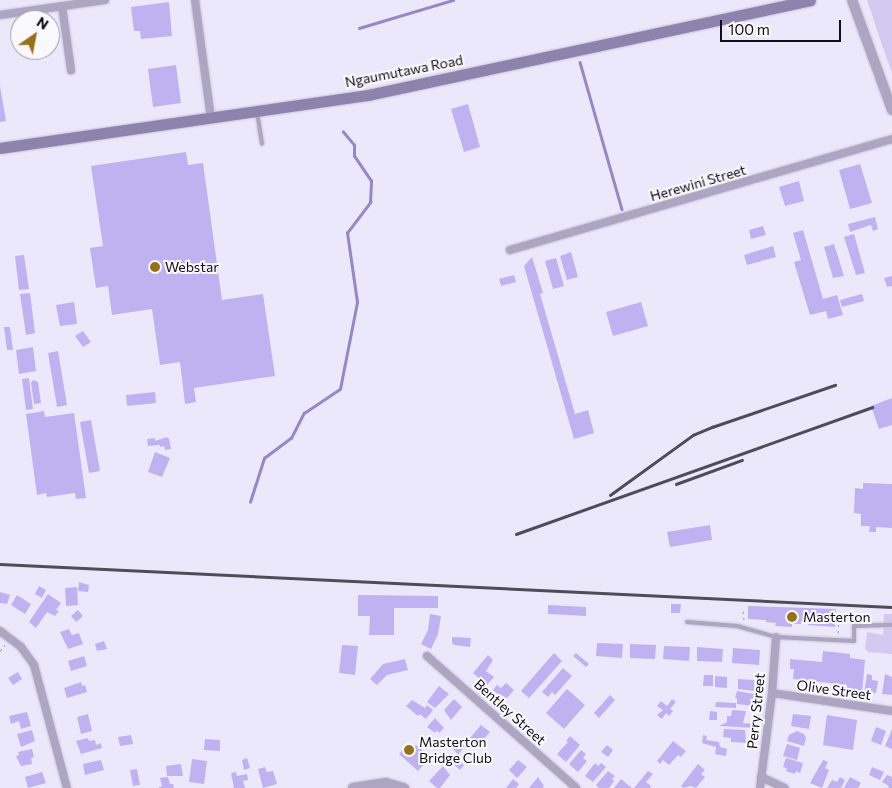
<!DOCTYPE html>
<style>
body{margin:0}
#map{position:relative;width:892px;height:788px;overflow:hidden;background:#ece8fc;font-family:Commissioner,sans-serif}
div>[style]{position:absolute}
.green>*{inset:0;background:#d2caf1}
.stream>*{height:2.5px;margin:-1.25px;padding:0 1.25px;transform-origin:1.25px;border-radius:1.25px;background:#9688c4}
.building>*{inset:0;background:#bfb2f0}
.path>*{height:1px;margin-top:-0.5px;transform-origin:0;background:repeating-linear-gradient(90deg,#9c99a8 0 2.5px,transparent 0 6.5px)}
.roads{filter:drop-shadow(0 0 1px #c9c5d7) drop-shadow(0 0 1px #c9c5d7)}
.service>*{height:4px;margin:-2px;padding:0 2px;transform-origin:2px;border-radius:2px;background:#aca6c2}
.minor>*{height:8px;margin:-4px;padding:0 4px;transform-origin:4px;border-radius:4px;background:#aca6c2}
.tertiary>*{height:10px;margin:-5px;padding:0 5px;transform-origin:5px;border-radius:5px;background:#aca6c2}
.secondary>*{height:11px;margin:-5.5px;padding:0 5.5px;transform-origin:5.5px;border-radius:5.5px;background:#8d84ad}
.rail>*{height:2.5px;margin:-1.25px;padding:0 1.25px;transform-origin:1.25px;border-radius:1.25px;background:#4e4c56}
.dots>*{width:14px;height:14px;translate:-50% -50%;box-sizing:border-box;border:2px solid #f9f8fc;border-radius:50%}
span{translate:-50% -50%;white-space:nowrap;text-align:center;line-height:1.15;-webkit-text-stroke:4px #f9f8fc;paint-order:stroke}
.street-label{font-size:14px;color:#100f15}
.poi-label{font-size:14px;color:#100f15}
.left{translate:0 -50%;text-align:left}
.north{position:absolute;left:10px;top:10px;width:50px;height:50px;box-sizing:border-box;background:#f9f8fc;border:1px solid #9c9ba0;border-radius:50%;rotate:33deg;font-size:14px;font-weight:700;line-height:20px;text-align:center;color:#100f15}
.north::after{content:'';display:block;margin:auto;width:18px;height:22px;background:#95711a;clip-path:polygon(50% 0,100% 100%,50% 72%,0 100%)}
.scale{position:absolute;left:720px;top:20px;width:121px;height:22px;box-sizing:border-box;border:2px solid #100f15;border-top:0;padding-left:6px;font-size:15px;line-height:18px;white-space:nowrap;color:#100f15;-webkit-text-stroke:4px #f9f8fc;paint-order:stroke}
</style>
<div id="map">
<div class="green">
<div style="clip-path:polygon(867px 0,892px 0,892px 73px,882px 45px)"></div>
<div style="clip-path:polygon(884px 614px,892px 614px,892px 654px,868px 652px,865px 649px,867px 632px,883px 635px)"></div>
</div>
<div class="stream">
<div style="left:359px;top:28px;width:98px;rotate:-16.6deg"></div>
<div style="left:580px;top:62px;width:153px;rotate:74.1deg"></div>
<div style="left:250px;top:502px;width:46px;rotate:-72.3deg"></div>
<div style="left:264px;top:458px;width:34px;rotate:-37deg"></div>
<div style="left:291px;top:438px;width:28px;rotate:-63deg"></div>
<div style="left:304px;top:413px;width:43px;rotate:-33.7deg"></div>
<div style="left:340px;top:389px;width:89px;rotate:-78.9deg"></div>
<div style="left:357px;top:302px;width:70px;rotate:-98.2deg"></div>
<div style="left:347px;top:233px;width:39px;rotate:-53deg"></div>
<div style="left:370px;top:202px;width:21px;rotate:-87deg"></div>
<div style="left:371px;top:181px;width:30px;rotate:-124deg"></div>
<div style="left:354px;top:156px;width:11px;rotate:-90deg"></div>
<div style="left:354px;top:145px;width:17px;rotate:-130deg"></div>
</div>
<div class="building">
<div style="clip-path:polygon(169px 2px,172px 36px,141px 39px,140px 31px,134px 31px,131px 7px)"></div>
<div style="clip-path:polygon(176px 65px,181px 103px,153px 107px,148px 69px)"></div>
<div style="clip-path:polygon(0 86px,6px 121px,0 122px)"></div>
<div style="clip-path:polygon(468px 104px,480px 147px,464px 152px,451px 109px)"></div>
<div style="clip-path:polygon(186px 152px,188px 165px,203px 163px,222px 300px,263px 294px,275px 376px,194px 388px,196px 402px,185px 404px,180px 362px,160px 365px,152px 309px,112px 315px,108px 286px,96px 288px,90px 248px,103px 246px,91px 166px)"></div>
<div style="clip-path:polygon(860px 164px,872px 203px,850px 209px,839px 170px)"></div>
<div style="clip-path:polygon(799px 181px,804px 201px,785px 206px,779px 187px)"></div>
<div style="clip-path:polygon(875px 217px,878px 229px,873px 231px,871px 225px,850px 232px,848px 224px)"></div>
<div style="clip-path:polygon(763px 226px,766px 235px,751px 239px,749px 230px)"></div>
<div style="clip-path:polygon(803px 230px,823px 299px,837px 295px,843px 315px,828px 319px,826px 311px,810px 315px,794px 262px,801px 260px,793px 233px)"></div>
<div style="clip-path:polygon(854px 234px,865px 273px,856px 275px,844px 237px)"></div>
<div style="clip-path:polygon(834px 244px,844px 276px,833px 278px,824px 247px)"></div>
<div style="clip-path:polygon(773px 246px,776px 257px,747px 265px,744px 255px)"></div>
<div style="clip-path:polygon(571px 252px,578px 277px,567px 280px,560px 256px)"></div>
<div style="clip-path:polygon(24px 255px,29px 289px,19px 290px,15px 256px)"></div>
<div style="clip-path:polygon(532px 257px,543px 293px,540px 294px,575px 414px,588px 410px,594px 433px,574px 439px,524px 266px)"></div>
<div style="clip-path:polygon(556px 258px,564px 286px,553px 289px,545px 261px)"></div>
<div style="clip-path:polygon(514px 275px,516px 282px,501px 286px,499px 279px)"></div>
<div style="clip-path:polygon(892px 276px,892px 286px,887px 287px,884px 278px)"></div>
<div style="clip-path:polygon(30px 293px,35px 333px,26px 335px,20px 294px)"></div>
<div style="clip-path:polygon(862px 294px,864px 301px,842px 307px,840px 300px)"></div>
<div style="clip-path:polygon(74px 302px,77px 324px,60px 326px,56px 305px)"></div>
<div style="clip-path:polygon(641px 302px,648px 326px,613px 336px,606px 312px)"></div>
<div style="clip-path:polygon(4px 327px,10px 327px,13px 350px,7px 350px)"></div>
<div style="clip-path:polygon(83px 331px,91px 342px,83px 347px,75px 336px)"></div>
<div style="clip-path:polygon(33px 347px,36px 371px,19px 374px,16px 350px)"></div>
<div style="clip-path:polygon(58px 351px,67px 405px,57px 407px,48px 353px)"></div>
<div style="clip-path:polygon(29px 378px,33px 409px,26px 410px,22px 379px)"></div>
<div style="clip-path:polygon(33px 380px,38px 382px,41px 403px,34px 404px,31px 383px)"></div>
<div style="clip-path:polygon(155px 392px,156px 403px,127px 406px,126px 395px)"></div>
<div style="clip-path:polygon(892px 398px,892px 425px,879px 429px,871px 406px)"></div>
<div style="clip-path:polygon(44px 411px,45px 417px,74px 413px,86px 498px,76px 499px,75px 493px,47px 497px,46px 493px,37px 495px,26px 414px)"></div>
<div style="clip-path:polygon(91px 420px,100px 471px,89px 473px,80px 422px)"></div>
<div style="clip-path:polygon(167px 437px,169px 439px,171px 449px,165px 450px,164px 446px,160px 447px,160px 445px,148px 446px,147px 439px,155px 438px,155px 441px)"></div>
<div style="clip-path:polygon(155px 452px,170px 458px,162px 477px,148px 472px)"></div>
<div style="clip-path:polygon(863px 483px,892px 484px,892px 528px,876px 527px,876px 532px,869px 532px,870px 526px,861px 526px,861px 514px,854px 513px,855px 488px,863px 489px)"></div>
<div style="clip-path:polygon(710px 525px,712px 540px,670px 547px,667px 532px)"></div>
<div style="clip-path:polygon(79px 582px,89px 585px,88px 592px,78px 591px)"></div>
<div style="clip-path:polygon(39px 586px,46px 590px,42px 598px,35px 594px)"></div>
<div style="clip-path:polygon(77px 587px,78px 605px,66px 606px,65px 588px)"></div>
<div style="clip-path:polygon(0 592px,10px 595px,7px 604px,0 603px)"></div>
<div style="clip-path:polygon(48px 594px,61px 603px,56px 610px,59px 611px,55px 616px,47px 612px,36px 628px,29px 622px)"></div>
<div style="clip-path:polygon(17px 595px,31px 604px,25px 614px,11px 605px)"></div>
<div style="clip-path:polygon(358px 595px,438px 596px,438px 608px,394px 608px,394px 635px,369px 635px,370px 616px,358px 616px)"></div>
<div style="clip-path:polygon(671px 604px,681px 604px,680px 613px,671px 613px)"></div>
<div style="clip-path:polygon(548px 605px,586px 607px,586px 616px,548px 614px)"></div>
<div style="clip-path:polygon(748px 606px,836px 609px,835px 627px,808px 625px,808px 622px,801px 621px,801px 624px,792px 624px,792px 627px,775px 626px,776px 623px,766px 622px,766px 620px,748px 619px)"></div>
<div style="clip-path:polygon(78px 610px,83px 616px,76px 622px,71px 616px)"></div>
<div style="clip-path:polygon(430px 614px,441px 616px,438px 634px,431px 649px,421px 644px,428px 630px)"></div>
<div style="clip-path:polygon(69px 629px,72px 635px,79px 633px,83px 644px,68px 649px,60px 632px)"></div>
<div style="clip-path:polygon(452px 637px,471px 638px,470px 647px,454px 645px,452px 643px)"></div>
<div style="clip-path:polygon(104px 641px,107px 649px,97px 651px,95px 644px)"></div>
<div style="clip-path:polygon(597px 643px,623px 644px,622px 658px,596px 656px)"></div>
<div style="clip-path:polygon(630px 644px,656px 645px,655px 659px,630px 658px)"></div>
<div style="clip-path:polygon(342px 645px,358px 646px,355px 675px,339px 673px)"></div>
<div style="clip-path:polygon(664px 646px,690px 647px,689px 661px,663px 659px)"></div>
<div style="clip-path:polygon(697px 647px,723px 649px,722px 662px,697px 661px)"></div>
<div style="clip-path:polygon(733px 648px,760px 650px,759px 665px,732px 663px)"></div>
<div style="clip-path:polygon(823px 651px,850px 654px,850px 658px,865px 660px,862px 693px,847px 691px,847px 685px,793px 679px,794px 669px,790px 669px,790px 659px,822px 662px)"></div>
<div style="clip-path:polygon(554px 653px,562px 661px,529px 698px,521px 691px)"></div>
<div style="clip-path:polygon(576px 653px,589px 664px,586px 667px,573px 656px)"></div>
<div style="clip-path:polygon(488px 655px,493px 660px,486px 671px,494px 677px,487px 685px,473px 673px)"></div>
<div style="clip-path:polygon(84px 656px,87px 666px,71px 671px,68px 661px)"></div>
<div style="clip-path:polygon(405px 659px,408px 670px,387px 675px,377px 685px,370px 679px,383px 664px)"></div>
<div style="clip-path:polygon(563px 668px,572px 676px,555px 695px,552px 692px,548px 697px,542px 692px)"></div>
<div style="clip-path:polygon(18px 672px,22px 679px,13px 685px,8px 678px)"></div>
<div style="clip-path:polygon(867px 674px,872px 675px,872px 680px,878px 681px,876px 693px,864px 694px)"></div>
<div style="clip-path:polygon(885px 674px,892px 677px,892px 695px,882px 694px)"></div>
<div style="clip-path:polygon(704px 675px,713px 675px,713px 686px,703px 686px)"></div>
<div style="clip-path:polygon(715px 676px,727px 677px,727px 688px,715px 687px)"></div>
<div style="clip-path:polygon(738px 679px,754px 680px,754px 691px,738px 689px)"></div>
<div style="clip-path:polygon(81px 682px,82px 686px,85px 685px,87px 692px,67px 698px,64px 688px)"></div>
<div style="clip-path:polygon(506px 683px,514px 690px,505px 700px,493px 690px,497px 685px,501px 688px)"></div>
<div style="clip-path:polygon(439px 686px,449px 694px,435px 708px,427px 702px)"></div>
<div style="clip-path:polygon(567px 689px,585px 705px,564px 729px,546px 713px)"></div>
<div style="clip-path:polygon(737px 691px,754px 694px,753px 706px,737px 704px,737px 698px,735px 698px)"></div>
<div style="clip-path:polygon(610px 695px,615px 700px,599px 718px,594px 713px)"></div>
<div style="clip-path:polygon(454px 699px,462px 707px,451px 720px,444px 710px)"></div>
<div style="clip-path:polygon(672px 699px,676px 702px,670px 709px,673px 711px,669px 716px,666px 713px,662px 719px,657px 715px,663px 710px,657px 706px,661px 701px,667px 706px)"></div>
<div style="clip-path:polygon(412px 700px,425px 708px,427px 705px,433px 710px,426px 719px,420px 714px,418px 716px,406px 706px)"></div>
<div style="clip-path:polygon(716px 702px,736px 703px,736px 708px,715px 707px)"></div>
<div style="clip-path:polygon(732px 710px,746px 711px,743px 723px,755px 724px,755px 728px,719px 726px,727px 722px,727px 716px,731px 716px)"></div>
<div style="clip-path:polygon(710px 711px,717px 712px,717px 720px,709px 720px)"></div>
<div style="clip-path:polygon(27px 712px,31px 726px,21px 729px,19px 721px,11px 724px,9px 716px)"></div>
<div style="clip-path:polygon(88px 714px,92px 731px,81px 734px,77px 717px)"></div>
<div style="clip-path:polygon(793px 714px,811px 716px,809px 729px,791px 726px)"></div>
<div style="clip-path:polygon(827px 715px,857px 720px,853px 750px,823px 745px)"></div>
<div style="clip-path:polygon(435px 718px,444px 728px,439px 733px,437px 730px,435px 733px,427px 727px)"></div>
<div style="clip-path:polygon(481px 725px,490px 732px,477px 746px,469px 739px)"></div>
<div style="clip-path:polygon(876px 727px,886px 731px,881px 745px,871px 741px)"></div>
<div style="clip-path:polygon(724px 729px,745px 730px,746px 743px,731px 742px,731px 738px,723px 737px)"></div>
<div style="clip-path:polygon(892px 729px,892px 749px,885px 746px)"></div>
<div style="clip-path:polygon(32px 730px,35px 741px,21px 747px,17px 734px)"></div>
<div style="clip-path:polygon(797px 731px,804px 734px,806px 738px,804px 746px,787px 741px,789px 735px)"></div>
<div style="clip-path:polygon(131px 735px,133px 744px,120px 746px,118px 737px)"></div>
<div style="clip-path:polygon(703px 735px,707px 736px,706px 740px,719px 742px,720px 747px,727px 749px,726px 756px,715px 754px,716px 747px,702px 743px)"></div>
<div style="clip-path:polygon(570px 736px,580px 745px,566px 762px,557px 754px,568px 742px,566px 741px)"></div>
<div style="clip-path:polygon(88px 738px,89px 741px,95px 740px,96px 745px,101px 743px,102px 748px,81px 754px,76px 741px)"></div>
<div style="clip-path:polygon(205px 739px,220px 740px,220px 751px,204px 750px)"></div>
<div style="clip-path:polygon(457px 739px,465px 746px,458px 755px,451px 746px)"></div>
<div style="clip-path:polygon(673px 741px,686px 751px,681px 757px,678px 755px,669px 765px,663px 760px,660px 764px,657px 761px)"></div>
<div style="clip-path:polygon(787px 744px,800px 748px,797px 760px,783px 756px)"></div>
<div style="clip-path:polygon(407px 745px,412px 749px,416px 745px,430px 757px,418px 771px,399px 754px)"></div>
<div style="clip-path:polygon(607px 745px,613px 750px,608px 757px,601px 752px)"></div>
<div style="clip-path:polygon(32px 749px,34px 757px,31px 758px,32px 764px,21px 766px,16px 756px,19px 755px,18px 752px)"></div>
<div style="clip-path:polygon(581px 750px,586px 754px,583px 758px,587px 761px,578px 772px,569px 764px)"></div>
<div style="clip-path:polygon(247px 758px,250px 768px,244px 770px,242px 760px)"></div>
<div style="clip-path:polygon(456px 758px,464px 765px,460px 770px,452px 763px)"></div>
<div style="clip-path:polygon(786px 758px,803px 763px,800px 773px,796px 771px,795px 774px,786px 771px,787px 768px,783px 767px)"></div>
<div style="clip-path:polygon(192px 759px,207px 761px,204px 784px,189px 782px)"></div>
<div style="clip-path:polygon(101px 760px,104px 770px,85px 775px,83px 764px)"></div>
<div style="clip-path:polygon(518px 760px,527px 767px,517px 778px,509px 770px)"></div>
<div style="clip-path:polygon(823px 760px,828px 762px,825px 768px,829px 770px,822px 788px,810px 783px)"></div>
<div style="clip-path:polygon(595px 763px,598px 766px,601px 763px,606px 767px,593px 782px,585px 776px)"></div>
<div style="clip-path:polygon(181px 764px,183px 776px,167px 776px,166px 766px)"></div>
<div style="clip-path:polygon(698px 764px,705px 770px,701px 774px,705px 777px,696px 788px,691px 786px,683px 788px,681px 786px)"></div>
<div style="clip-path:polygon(443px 766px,450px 775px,440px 788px,437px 788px,429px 781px)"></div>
<div style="clip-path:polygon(265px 767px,267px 772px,273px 771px,277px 784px,263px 788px,258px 769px)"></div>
<div style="clip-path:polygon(872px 767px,884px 772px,880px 780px,869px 775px)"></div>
<div style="clip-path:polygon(137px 769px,140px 785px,133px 786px,130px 770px)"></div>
<div style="clip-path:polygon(608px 771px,615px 776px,612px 779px,614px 781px,609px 788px,599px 788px,596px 785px)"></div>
<div style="clip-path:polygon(648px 771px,653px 774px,646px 782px,651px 786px,650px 788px,634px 788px)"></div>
<div style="clip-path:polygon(42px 772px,46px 783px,28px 788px,25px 777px)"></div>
<div style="clip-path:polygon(236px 772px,237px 776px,247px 774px,248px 780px,243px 781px,245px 788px,234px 788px,231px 773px)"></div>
<div style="clip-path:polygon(887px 775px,892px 777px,892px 788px,888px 788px,889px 786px,882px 782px)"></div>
<div style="clip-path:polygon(168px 777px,170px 784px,173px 784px,174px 788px,158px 788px,162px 786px,160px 778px)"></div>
<div style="clip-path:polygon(538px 777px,544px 786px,543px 788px,529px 788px)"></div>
<div style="clip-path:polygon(840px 777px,845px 780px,841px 788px,827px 788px,832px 780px,837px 782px)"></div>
<div style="clip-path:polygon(850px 777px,861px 783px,858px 788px,844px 788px)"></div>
<div style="clip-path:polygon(513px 779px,519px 784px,516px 788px,506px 788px)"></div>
<div style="clip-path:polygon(621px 779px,632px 788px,614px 788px)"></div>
</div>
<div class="path">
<div style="left:743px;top:611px;width:10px;rotate:84deg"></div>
<div style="left:838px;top:633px;width:17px;rotate:-87deg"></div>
<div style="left:0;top:651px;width:8px;rotate:-50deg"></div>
</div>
<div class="roads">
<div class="service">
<div style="left:257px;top:112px;width:32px;rotate:81deg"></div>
<div style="left:687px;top:622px;width:50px;rotate:4.6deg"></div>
<div style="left:737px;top:626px;width:41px;rotate:15.8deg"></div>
<div style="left:776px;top:637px;width:78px;rotate:2.9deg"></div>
<div style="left:854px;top:641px;width:15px;rotate:-90deg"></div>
<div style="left:854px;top:626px;width:38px;rotate:-2deg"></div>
</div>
<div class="minor">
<div style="left:195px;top:0;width:119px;rotate:82.3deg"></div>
<div style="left:62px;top:6px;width:65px;rotate:82deg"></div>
<div style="left:0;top:15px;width:106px;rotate:-8.1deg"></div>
<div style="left:510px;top:250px;width:398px;rotate:-16.2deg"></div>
<div style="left:0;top:631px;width:26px;rotate:37deg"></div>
<div style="left:21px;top:647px;width:22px;rotate:54deg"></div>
<div style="left:34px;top:665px;width:127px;rotate:75deg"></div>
<div style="left:427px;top:656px;width:199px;rotate:41.5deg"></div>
<div style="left:772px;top:693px;width:121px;rotate:8.5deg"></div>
<div style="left:761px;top:777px;width:26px;rotate:25deg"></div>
<div style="left:760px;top:788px;width:96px;rotate:-82.8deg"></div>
<div style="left:772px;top:693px;width:56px;rotate:-85.9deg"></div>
</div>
<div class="tertiary">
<div style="left:852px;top:0;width:117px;rotate:70deg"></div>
<div style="left:353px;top:788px;width:33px;rotate:-9deg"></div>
<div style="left:386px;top:783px;width:19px;rotate:16deg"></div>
</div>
<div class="secondary">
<div style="left:0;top:148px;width:372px;rotate:-8.2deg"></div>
<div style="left:368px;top:95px;width:452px;rotate:-12.1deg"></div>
</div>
</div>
<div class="rail">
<div style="left:676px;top:484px;width:70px;rotate:-20deg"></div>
<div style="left:610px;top:495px;width:102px;rotate:-35.9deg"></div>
<div style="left:693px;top:435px;width:21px;rotate:-23deg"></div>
<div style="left:712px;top:427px;width:130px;rotate:-18.9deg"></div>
<div style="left:516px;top:534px;width:378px;rotate:-19.6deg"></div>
<div style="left:0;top:564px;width:893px;rotate:2.76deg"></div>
</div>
<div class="dots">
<div style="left:155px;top:267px;background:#95711a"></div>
<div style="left:792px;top:617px;background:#95711a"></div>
<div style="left:409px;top:750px;background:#95711a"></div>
</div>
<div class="street-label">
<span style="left:404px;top:71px;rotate:-11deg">Ngaumutawa Road</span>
<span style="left:698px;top:183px;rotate:-16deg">Herewini Street</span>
<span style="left:834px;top:690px;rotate:8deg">Olive Street</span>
<span style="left:756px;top:711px;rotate:-84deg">Perry Street</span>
<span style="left:510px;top:712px;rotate:42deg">Bentley Street</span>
</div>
<div class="poi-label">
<span class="left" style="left:165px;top:267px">Webstar</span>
<span class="left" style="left:803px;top:617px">Masterton</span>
<span class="left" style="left:419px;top:750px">Masterton<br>Bridge Club</span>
</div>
<div class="north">N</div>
<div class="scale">100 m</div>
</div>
